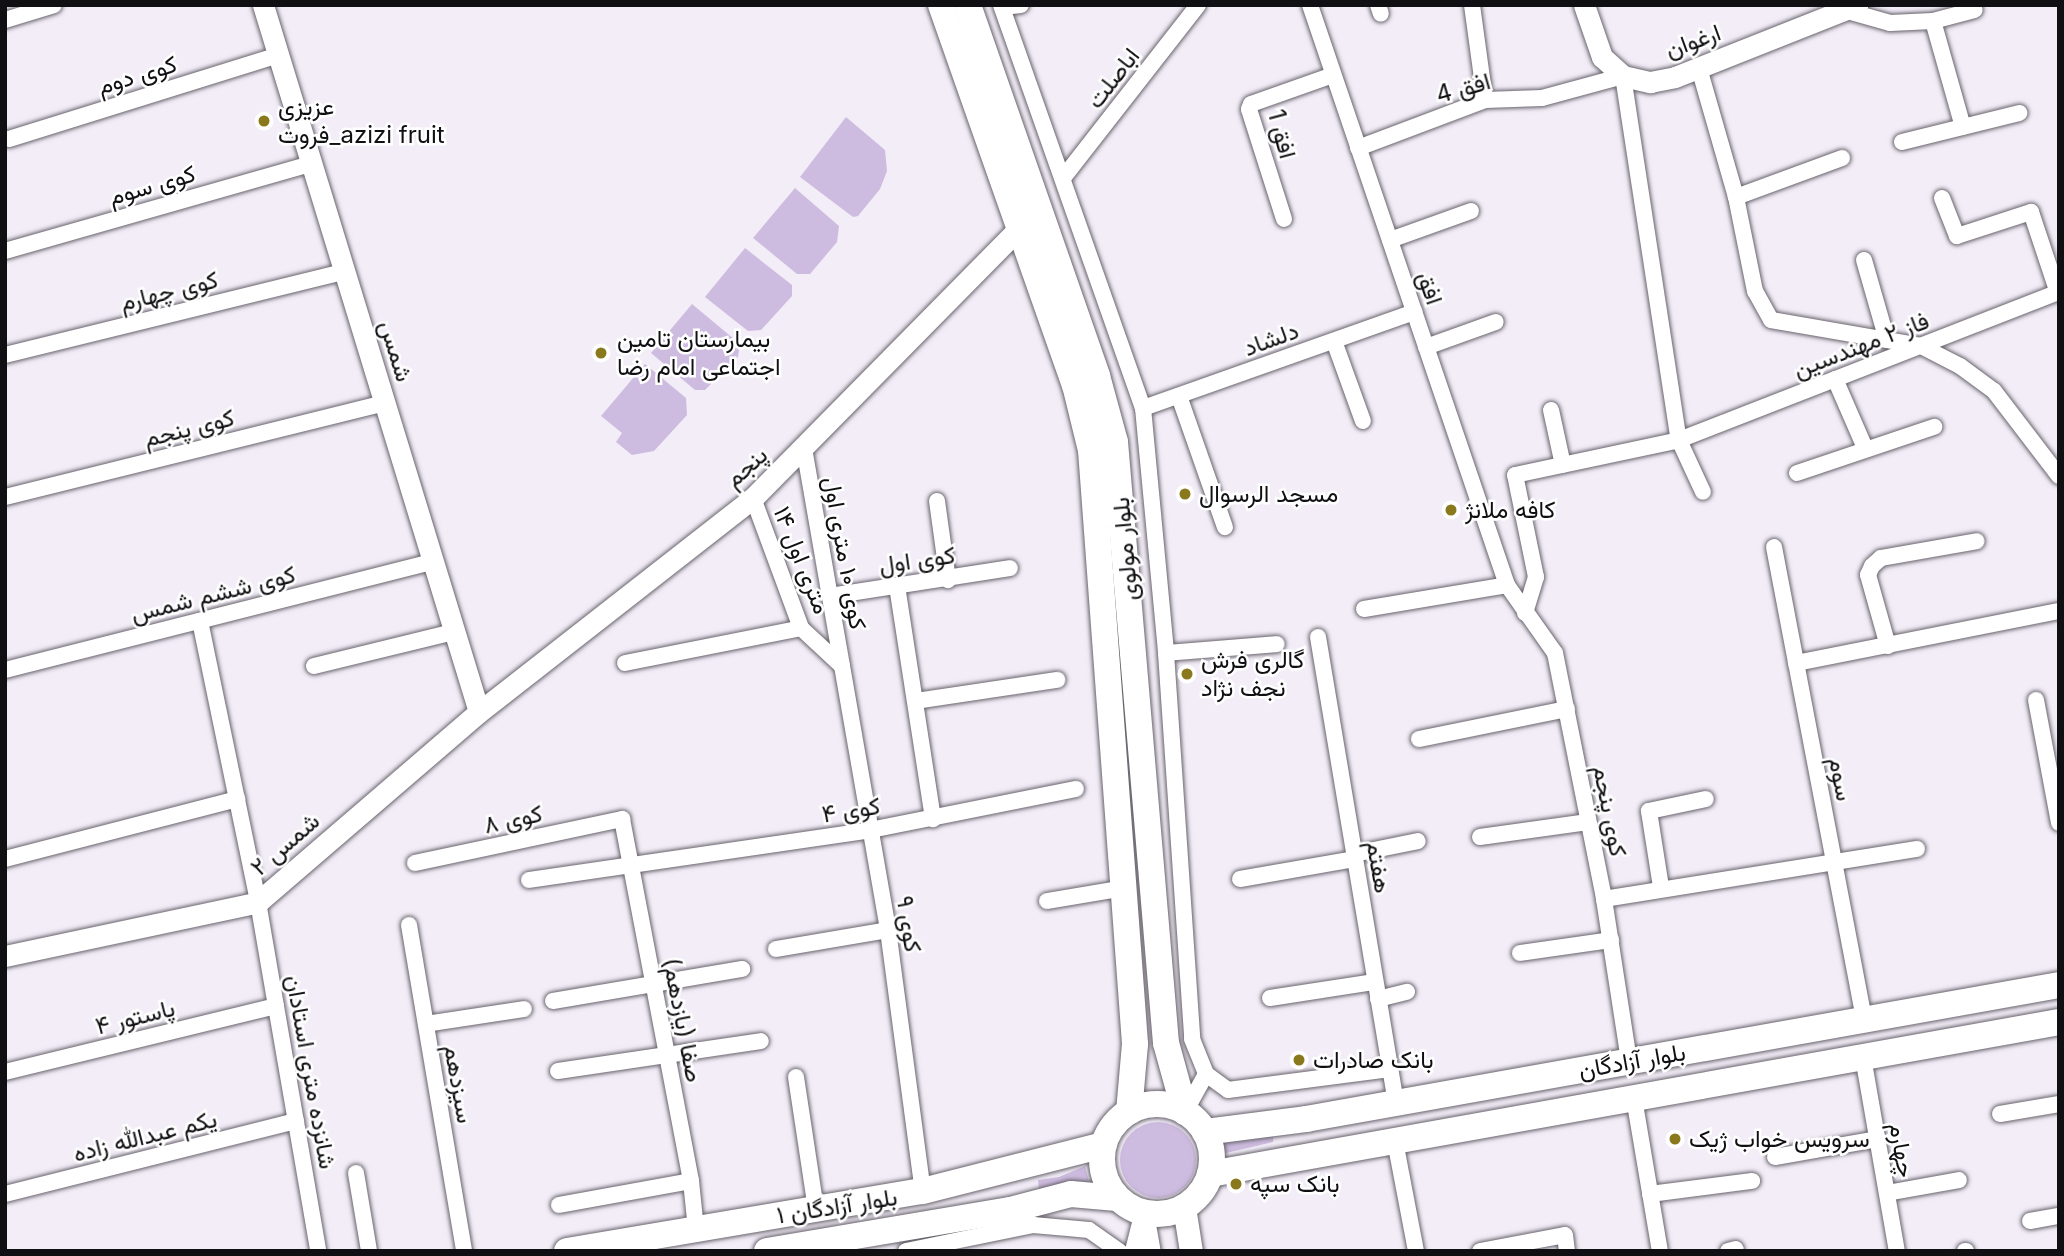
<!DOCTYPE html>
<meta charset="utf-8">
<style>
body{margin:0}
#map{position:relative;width:2064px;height:1256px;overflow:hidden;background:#f2edf7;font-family:Inter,Vazirmatn,sans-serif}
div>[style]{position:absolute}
.green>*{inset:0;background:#cebce0}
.round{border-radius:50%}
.roads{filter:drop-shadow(0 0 2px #68636c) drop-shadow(0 0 2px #68636c)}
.minor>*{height:16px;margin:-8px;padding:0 8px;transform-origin:8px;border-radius:8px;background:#fff}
.tertiary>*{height:21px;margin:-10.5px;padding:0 10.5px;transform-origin:10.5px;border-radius:10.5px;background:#fff}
.secondary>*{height:23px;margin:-11.5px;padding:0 11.5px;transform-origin:11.5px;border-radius:11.5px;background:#fff}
.primary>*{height:26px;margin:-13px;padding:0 13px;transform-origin:13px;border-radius:13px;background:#fff}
.primary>.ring{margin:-13px;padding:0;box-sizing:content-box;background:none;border:26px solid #fff;border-radius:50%}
.dots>*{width:19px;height:19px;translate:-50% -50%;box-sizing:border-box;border:4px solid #fff;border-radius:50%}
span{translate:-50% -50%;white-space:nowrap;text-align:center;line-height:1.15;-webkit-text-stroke:5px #fff;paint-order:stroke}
.street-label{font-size:24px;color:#100f12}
.poi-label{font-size:24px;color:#100f12}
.left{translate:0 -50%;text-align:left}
.frame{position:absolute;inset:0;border:7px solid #100f12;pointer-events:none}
</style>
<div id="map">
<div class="green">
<div style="clip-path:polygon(846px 117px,885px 150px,887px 171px,880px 189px,858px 216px,853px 217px,800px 177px)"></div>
<div style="clip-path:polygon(795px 188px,839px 226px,837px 242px,810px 274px,797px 274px,753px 238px)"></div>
<div style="clip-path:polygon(745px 248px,792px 285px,792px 296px,761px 330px,748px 331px,705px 297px)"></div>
<div style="clip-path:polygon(692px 304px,740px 344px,738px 357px,705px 390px,695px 390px,651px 353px)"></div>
<div style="clip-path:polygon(645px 364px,686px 398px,687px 415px,654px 451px,632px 455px,616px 442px,622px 433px,601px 416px)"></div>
<div class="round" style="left:1120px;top:1122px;width:76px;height:76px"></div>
<div style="clip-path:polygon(1274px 1134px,1273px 1142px,1222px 1154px,1218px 1139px)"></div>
<div style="clip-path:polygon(1085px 1166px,1090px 1186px,1039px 1190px,1038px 1180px,1059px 1177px)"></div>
</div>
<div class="roads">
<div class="minor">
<div style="left:1001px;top:5px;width:427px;rotate:70.6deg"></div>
<div style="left:1143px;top:408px;width:246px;rotate:84.6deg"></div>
<div style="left:1166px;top:653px;width:387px;rotate:86.1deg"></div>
<div style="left:1192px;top:1039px;width:38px;rotate:68deg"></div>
<div style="left:1206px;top:1074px;width:27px;rotate:36deg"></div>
<div style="left:1228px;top:1090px;width:163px;rotate:-7.4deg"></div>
<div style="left:1310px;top:5px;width:613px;rotate:71.24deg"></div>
<div style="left:1507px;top:585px;width:83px;rotate:54.8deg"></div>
<div style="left:1555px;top:653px;width:251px;rotate:78.7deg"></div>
<div style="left:1604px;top:899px;width:164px;rotate:81.2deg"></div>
<div style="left:1378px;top:5px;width:9px;rotate:72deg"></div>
<div style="left:1472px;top:5px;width:96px;rotate:82.2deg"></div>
<div style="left:1002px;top:7px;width:19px;rotate:-6deg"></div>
<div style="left:1844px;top:10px;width:48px;rotate:15.8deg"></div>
<div style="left:1890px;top:23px;width:43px;rotate:-2.7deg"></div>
<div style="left:1933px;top:21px;width:43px;rotate:-14.7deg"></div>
<div style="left:5px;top:20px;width:51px;rotate:-17deg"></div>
<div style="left:1933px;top:21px;width:110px;rotate:74.2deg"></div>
<div style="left:1699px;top:68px;width:134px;rotate:74deg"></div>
<div style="left:1736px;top:197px;width:96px;rotate:78.6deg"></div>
<div style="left:1755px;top:291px;width:33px;rotate:61deg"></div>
<div style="left:1771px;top:320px;width:152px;rotate:9.8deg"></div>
<div style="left:1921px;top:346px;width:44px;rotate:27.1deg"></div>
<div style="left:1960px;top:366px;width:42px;rotate:36.3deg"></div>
<div style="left:1994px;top:391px;width:107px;rotate:52.6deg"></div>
<div style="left:9px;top:139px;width:282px;rotate:-17.3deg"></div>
<div style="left:1902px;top:142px;width:121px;rotate:-13.9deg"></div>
<div style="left:1358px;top:148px;width:136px;rotate:-20.7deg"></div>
<div style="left:1485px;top:100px;width:57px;rotate:-2deg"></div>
<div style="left:1542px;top:98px;width:84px;rotate:-15.2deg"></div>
<div style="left:1623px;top:76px;width:368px;rotate:81.3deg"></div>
<div style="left:1679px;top:440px;width:57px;rotate:65.2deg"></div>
<div style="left:1063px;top:178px;width:219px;rotate:-52deg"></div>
<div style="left:1736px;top:197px;width:113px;rotate:-20.2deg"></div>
<div style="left:1942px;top:198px;width:41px;rotate:68.5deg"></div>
<div style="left:1957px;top:236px;width:78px;rotate:-18deg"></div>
<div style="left:2031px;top:212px;width:85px;rotate:71.6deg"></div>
<div style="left:1284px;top:219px;width:115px;rotate:-107.7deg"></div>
<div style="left:1249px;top:109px;width:5px;rotate:-68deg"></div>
<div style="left:1251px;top:104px;width:87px;rotate:-19.5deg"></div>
<div style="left:1390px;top:240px;width:86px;rotate:-19.7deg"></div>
<div style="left:5px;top:251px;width:318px;rotate:-15.9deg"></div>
<div style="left:1864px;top:260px;width:83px;rotate:74deg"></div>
<div style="left:1334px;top:341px;width:85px;rotate:70.1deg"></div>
<div style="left:1426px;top:347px;width:74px;rotate:-19.7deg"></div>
<div style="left:5px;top:355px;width:349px;rotate:-13.8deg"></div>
<div style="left:1835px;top:379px;width:75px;rotate:66.5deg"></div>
<div style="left:1179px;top:396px;width:139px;rotate:70.7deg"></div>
<div style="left:1143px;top:408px;width:288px;rotate:-19.5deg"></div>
<div style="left:1551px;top:410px;width:56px;rotate:77.7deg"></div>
<div style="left:804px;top:448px;width:489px;rotate:80.1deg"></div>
<div style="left:888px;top:930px;width:263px;rotate:82.4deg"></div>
<div style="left:1797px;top:473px;width:145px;rotate:-18.6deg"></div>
<div style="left:5px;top:497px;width:390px;rotate:-13.9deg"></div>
<div style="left:753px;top:498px;width:139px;rotate:69.7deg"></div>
<div style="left:801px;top:628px;width:56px;rotate:42.8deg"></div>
<div style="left:937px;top:501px;width:80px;rotate:82.1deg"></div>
<div style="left:1774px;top:547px;width:481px;rotate:79.2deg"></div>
<div style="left:897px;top:586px;width:236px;rotate:81.2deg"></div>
<div style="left:830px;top:596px;width:182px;rotate:-8.8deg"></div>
<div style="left:1364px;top:609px;width:145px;rotate:-9.5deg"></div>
<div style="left:1525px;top:613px;width:38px;rotate:-73deg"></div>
<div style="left:1536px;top:577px;width:104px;rotate:-101.6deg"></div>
<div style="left:1515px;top:475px;width:168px;rotate:-12deg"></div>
<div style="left:1679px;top:440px;width:408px;rotate:-21.3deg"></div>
<div style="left:200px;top:621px;width:287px;rotate:78.3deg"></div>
<div style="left:258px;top:902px;width:354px;rotate:80.2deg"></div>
<div style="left:1318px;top:637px;width:473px;rotate:80.5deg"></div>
<div style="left:1888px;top:646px;width:74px;rotate:-105.7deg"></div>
<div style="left:1868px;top:575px;width:10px;rotate:-66deg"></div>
<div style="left:1872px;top:566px;width:12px;rotate:-42deg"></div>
<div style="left:1881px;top:558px;width:97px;rotate:-10deg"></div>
<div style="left:1166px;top:653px;width:111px;rotate:-4.6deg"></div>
<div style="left:625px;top:663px;width:179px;rotate:-11.2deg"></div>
<div style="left:1796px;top:663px;width:268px;rotate:-11.2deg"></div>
<div style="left:314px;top:666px;width:144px;rotate:-13.7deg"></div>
<div style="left:5px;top:670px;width:441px;rotate:-14.2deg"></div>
<div style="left:2036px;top:700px;width:125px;rotate:79.4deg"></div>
<div style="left:916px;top:701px;width:143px;rotate:-8.5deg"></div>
<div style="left:1419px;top:739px;width:151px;rotate:-11.5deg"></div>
<div style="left:1480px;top:837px;width:109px;rotate:-7.9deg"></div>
<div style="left:1354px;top:854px;width:65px;rotate:-11.5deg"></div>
<div style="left:5px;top:859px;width:240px;rotate:-14.5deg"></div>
<div style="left:415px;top:863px;width:212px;rotate:-12deg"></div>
<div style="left:622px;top:819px;width:369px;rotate:79.2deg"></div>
<div style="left:691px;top:1181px;width:48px;rotate:84.1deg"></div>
<div style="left:1240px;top:879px;width:117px;rotate:-9.9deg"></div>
<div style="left:529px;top:880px;width:345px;rotate:-8.3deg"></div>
<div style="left:870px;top:830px;width:210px;rotate:-11.3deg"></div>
<div style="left:1661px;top:887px;width:77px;rotate:-99deg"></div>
<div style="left:1649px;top:811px;width:58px;rotate:-11.9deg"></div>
<div style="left:1604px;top:899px;width:317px;rotate:-9.1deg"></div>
<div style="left:1047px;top:901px;width:79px;rotate:-9.5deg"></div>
<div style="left:409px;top:925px;width:331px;rotate:80.4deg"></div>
<div style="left:776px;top:949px;width:114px;rotate:-9.6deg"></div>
<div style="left:1520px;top:953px;width:92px;rotate:-8.1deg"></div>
<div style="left:1270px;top:998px;width:106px;rotate:-8.7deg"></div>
<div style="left:1378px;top:999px;width:30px;rotate:-14deg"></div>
<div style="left:553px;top:1001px;width:192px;rotate:-9.6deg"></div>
<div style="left:426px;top:1024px;width:99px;rotate:-8.7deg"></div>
<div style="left:1863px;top:1057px;width:197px;rotate:80.1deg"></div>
<div style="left:558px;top:1071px;width:205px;rotate:-8.4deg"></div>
<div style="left:5px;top:1072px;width:279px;rotate:-13.7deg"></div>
<div style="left:796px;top:1077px;width:134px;rotate:81.4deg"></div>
<div style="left:1634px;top:1098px;width:155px;rotate:80.4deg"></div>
<div style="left:1185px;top:1112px;width:43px;rotate:-61.1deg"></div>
<div style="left:2000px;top:1114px;width:60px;rotate:-9.6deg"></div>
<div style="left:1395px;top:1141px;width:112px;rotate:79.2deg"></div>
<div style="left:1775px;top:1157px;width:105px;rotate:-9.9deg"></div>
<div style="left:356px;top:1173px;width:79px;rotate:80.5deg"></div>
<div style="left:1887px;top:1193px;width:73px;rotate:-10.2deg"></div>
<div style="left:5px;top:1194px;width:300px;rotate:-14.1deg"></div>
<div style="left:1650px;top:1194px;width:103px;rotate:-7.3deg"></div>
<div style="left:559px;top:1205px;width:134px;rotate:-10.3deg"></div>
<div style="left:2030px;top:1221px;width:29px;rotate:-10deg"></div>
<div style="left:906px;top:1251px;width:130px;rotate:-11.6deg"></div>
<div style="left:1033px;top:1225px;width:56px;rotate:5.1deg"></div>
<div style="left:1089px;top:1230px;width:37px;rotate:35deg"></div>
<div style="left:1133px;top:1251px;width:30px;rotate:-76deg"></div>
<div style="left:1480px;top:1251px;width:86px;rotate:-10.7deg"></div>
<div style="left:1565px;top:1235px;width:16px;rotate:83deg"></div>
<div style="left:1728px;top:1251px;width:8px;rotate:-14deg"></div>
<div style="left:1965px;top:1251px;width:1px"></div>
</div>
<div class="tertiary">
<div style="left:263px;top:5px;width:739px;rotate:73.01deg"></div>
<div style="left:1584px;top:5px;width:55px;rotate:70.9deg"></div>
<div style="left:1602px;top:57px;width:28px;rotate:42deg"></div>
<div style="left:1623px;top:76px;width:28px;rotate:13deg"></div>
<div style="left:1650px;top:82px;width:25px;rotate:-11deg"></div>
<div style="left:1675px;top:77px;width:196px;rotate:-21.6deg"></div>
<div style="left:5px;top:956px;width:259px;rotate:-12deg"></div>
<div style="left:258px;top:902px;width:291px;rotate:-40.7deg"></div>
<div style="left:479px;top:712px;width:348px;rotate:-38deg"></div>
<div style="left:753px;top:498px;width:379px;rotate:-45.4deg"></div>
</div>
<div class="secondary">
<div style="left:1184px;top:1207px;width:45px;rotate:81deg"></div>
<div style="left:1142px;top:1213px;width:39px;rotate:80deg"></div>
</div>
<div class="primary">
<div style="left:941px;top:5px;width:403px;rotate:70.6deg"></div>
<div style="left:1075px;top:385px;width:67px;rotate:76.2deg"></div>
<div style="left:1091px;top:450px;width:596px;rotate:85.76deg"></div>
<div style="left:1135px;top:1044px;width:68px;rotate:95deg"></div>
<div style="left:968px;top:5px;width:393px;rotate:70.8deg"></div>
<div style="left:1097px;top:376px;width:68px;rotate:74.7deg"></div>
<div style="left:1115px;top:442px;width:603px;rotate:85.15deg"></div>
<div style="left:1166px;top:1043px;width:72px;rotate:74.6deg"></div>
<div class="ring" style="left:1102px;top:1104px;width:84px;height:84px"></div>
<div style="left:1205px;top:1132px;width:102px;rotate:-7.3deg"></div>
<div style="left:1306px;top:1119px;width:765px;rotate:-10.09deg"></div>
<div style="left:1210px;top:1174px;width:862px;rotate:-10.15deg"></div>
<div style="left:567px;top:1251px;width:361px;rotate:-9.6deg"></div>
<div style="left:923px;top:1191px;width:186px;rotate:-14.3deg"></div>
<div style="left:767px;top:1251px;width:246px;rotate:-9.6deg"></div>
<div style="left:1010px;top:1210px;width:63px;rotate:-14.7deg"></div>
<div style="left:1071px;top:1194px;width:46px;rotate:5deg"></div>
</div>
</div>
<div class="dots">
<div style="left:264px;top:121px;background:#8a781d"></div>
<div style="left:601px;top:353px;background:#8a781d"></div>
<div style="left:1185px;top:494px;background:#8a781d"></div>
<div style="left:1451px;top:510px;background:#8a781d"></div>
<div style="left:1187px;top:674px;background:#8a781d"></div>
<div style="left:1299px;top:1060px;background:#8a781d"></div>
<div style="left:1675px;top:1139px;background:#8a781d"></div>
<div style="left:1236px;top:1184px;background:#8a781d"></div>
</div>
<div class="street-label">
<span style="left:1693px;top:41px;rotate:-20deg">ارغوان</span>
<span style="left:137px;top:75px;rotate:-17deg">کوی دوم</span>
<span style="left:1113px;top:78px;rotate:-52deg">اباصلت</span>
<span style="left:1463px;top:88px;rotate:-16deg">افق 4</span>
<span style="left:1282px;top:134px;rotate:75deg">افق 1</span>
<span style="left:152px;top:185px;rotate:-16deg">کوی سوم</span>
<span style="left:1430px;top:288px;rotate:71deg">افق</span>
<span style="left:169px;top:291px;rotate:-14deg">کوی چهارم</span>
<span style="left:1271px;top:339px;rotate:-20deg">دلشاد</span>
<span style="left:1861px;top:345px;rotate:-21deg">فاز ۲ مهندسین</span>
<span style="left:396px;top:351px;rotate:73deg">شمس</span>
<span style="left:189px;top:428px;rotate:-14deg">کوی پنجم</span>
<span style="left:746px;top:467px;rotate:-42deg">پنجم</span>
<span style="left:1125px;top:549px;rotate:-95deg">بلوار مولوی</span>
<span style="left:845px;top:553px;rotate:80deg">کوی ۱۰ متری اول</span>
<span style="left:802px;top:560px;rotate:68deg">۱۴ متری اول</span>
<span style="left:917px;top:560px;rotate:-8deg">کوی اول</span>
<span style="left:213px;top:594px;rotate:-14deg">کوی ششم شمس</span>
<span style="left:1841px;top:779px;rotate:79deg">سوم</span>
<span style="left:851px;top:810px;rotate:-9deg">کوی ۴</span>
<span style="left:1610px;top:811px;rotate:79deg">کوی پنجم</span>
<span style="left:513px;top:819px;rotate:-12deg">کوی ۸</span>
<span style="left:285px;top:844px;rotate:-41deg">شمس ۲</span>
<span style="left:1379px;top:867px;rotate:80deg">هفتم</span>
<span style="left:909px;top:924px;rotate:81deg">کوی ۹</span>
<span style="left:135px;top:1017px;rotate:-14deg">پاستور ۴</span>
<span style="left:683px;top:1020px;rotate:79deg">صفا (یازدهم)</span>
<span style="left:1632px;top:1061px;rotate:-10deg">بلوار آزادگان</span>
<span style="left:311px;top:1072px;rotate:80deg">شانزده متری استادان</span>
<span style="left:459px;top:1084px;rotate:80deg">سیزدهم</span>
<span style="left:145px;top:1136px;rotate:-14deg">یکم عبدالله زاده</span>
<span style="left:1902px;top:1150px;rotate:80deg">چهارم</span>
<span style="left:837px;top:1206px;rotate:-9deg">بلوار آزادگان ۱</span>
</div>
<div class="poi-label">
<span class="left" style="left:278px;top:121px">عزیزی<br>فروت_azizi fruit</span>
<span class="left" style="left:617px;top:353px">بیمارستان تامین<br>اجتماعی امام رضا</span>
<span class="left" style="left:1199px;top:494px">مسجد الرسوال</span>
<span class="left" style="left:1465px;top:510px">کافه ملانژ</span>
<span class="left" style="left:1201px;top:674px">گالری فرش<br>نجف نژاد</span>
<span class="left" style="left:1313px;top:1060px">بانک صادرات</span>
<span class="left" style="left:1689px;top:1139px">سرویس خواب ژیک</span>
<span class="left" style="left:1250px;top:1184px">بانک سپه</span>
</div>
<div class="frame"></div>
</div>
